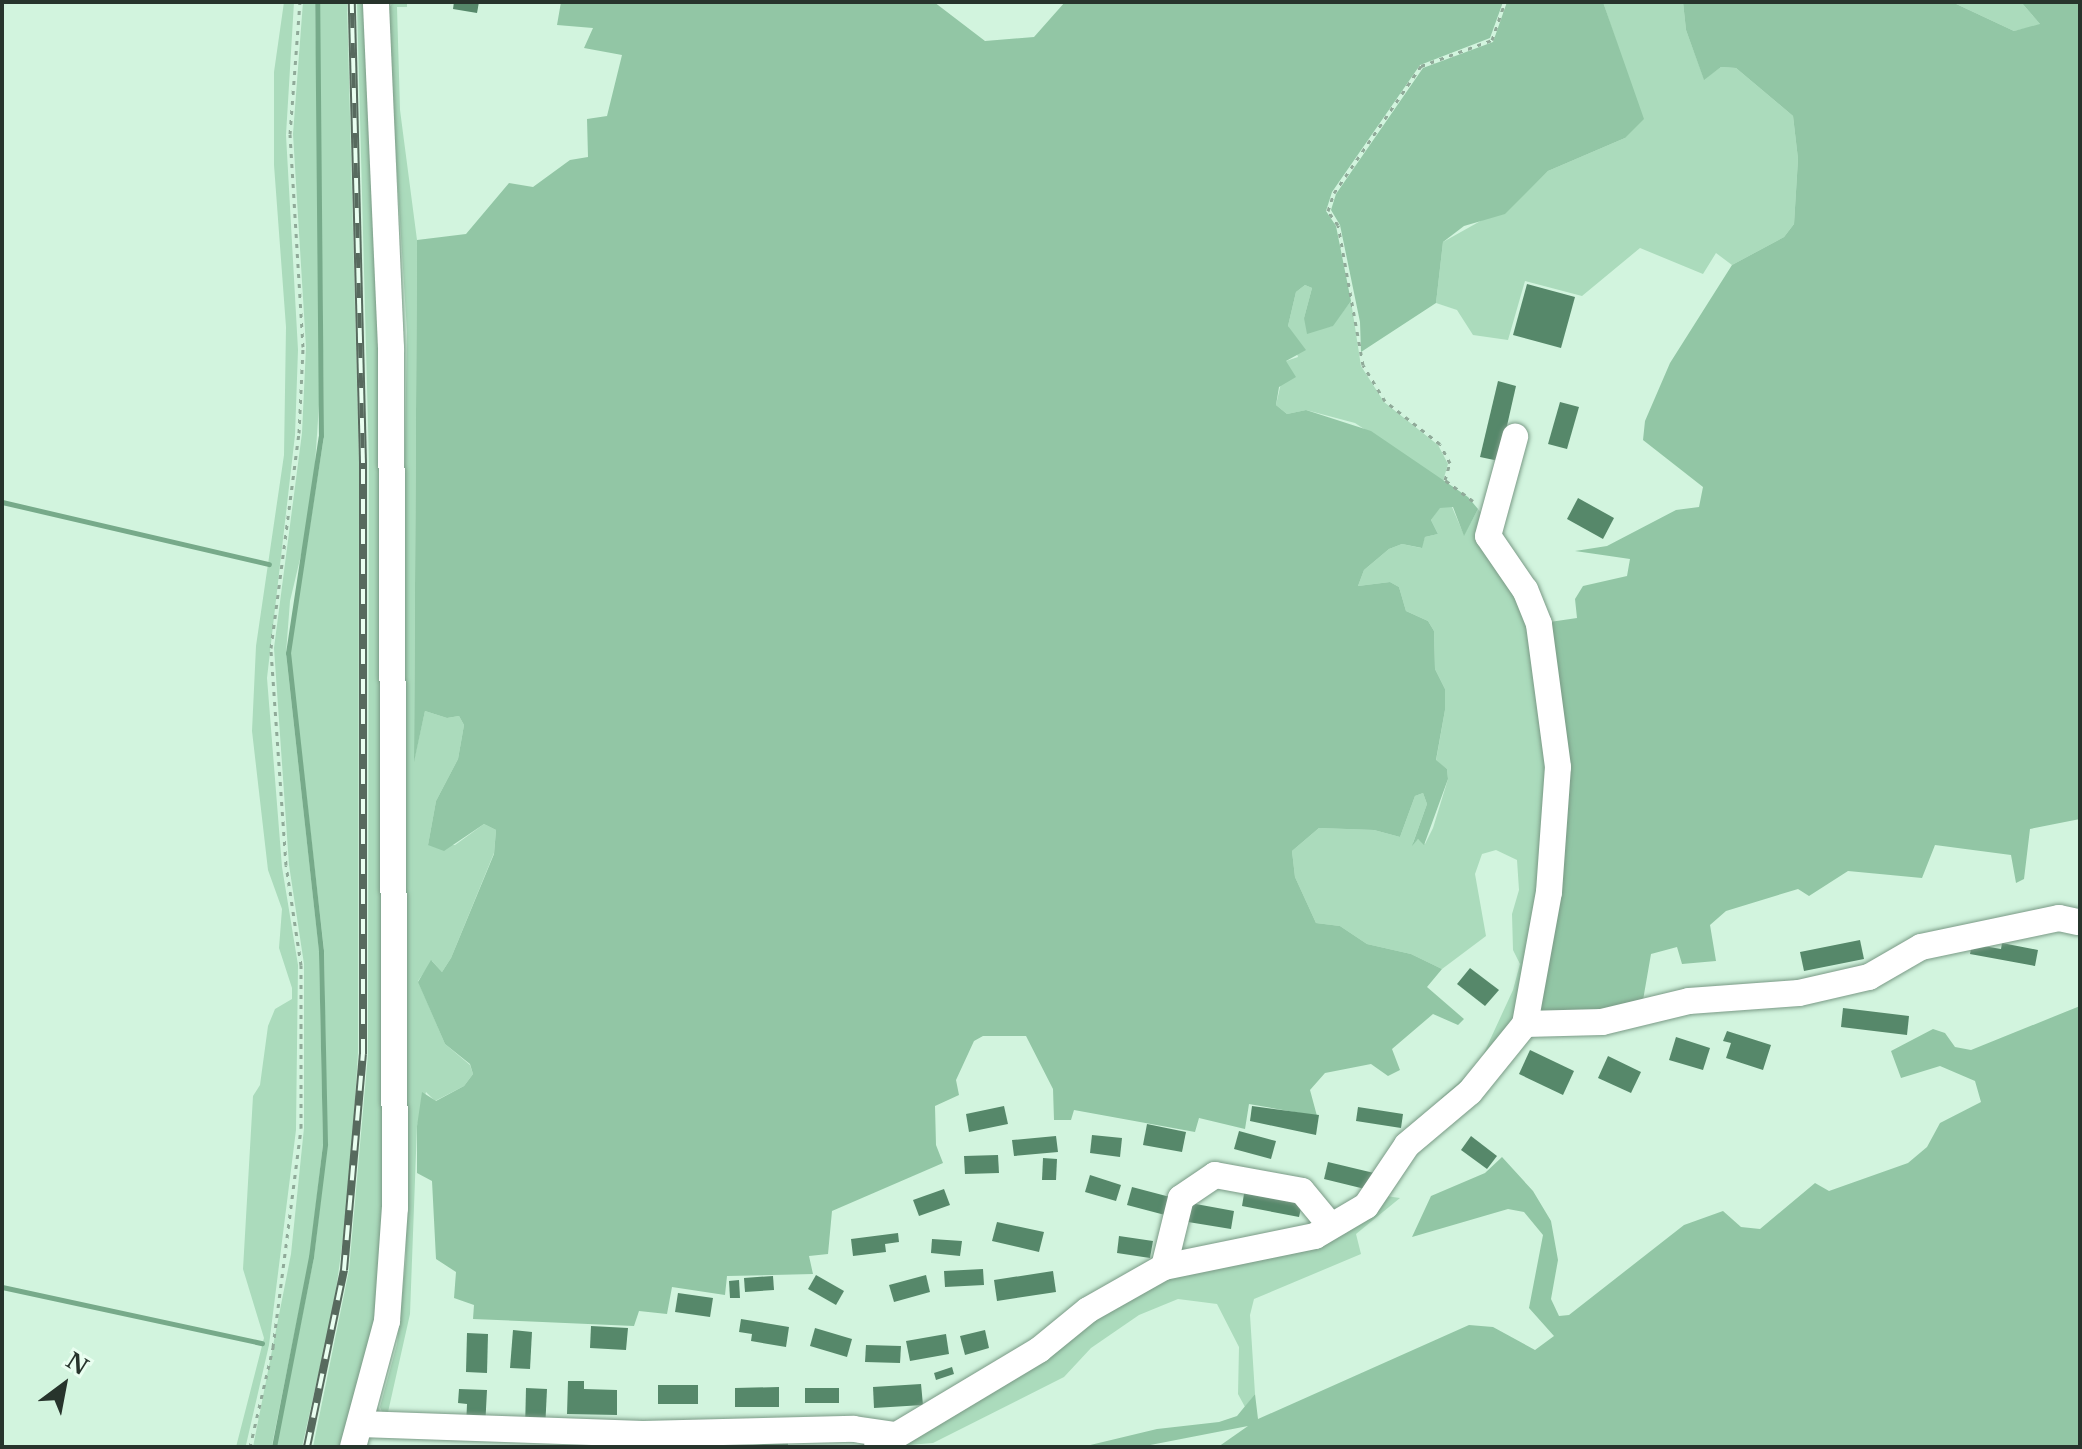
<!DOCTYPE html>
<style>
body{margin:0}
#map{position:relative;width:2082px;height:1449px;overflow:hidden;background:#d2f4de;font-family:"Libre Baskerville",serif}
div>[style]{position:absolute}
.green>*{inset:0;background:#abdbbc}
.forest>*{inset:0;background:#92c6a5}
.stream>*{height:5px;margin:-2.5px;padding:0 2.5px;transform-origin:2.5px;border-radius:2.5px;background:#77aa8a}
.building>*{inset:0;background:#56886a}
.path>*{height:3px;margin-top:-1.5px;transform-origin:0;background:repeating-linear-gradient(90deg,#90aa99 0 4px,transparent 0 10px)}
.roads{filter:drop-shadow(0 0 2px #7a9a86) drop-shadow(0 0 2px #7a9a86)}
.minor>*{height:26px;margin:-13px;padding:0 13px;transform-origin:13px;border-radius:13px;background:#fff}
.rail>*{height:8px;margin-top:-4px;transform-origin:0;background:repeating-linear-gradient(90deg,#e9fef0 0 15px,#576a5e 0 30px);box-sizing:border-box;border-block:2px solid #576a5e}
span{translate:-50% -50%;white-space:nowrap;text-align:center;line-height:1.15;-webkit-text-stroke:6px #e9fef0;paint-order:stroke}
.frame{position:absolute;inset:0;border:4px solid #27342c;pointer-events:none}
.north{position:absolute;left:24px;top:1345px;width:80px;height:80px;-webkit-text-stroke:6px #e9fef0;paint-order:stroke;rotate:32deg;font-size:22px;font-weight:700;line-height:32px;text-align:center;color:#27342c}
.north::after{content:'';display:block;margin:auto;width:28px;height:36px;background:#27342c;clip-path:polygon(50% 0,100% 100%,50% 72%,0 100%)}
</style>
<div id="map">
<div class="green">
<div style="clip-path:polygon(284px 2px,294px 2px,286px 135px,298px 350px,295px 435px,267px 678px,282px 867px,298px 965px,296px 1130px,269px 1345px,246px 1445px,236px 1447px,264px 1338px,243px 1269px,253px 1096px,260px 1085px,268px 1026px,275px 1009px,292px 999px,292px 988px,279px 948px,282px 909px,268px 870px,252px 731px,256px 646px,284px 455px,286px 327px,274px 165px,274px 72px)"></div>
<div style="clip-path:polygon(303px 2px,315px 2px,322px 360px,312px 509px,290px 601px,286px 653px,319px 951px,323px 1144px,310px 1256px,272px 1445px,253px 1447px,291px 1254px,304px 1128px,304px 964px,289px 865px,274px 648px,302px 433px,306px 347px,293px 134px)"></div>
<div style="clip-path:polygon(319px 2px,347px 2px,359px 463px,358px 1053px,349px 1194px,334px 1305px,302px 1447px,276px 1447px,314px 1257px,327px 1144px,324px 950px,290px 653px,324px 436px)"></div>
<div style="clip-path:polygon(357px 2px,371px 2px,377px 173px,387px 1288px,347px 1447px,313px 1447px,349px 1270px,368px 1054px,369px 463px)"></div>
<div style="clip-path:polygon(393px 2px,407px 2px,407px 7px,397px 7px,400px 110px,417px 240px,414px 760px,425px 711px,447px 718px,459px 716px,464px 725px,458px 759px,436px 801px,428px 845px,455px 845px,484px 824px,496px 830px,494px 853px,451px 958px,442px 972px,432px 961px,418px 981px,445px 1044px,470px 1065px,473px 1074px,464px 1086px,435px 1101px,426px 1092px,417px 1126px,410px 1314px,386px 1421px,380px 1407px,397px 1344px,406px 1258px,402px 617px,407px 332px,387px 11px)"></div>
<div style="clip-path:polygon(1603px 2px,1683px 2px,1686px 30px,1704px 79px,1721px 67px,1736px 68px,1793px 116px,1798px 159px,1794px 224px,1784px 237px,1732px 265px,1716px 253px,1703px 274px,1640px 248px,1582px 296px,1525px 281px,1508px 340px,1473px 335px,1457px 310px,1436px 303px,1443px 242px,1518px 200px,1548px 171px,1625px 138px,1617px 44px)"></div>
<div style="clip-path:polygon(1952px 2px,2021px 2px,2041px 25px,2014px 31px)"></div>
<div style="clip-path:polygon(1305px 285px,1312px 288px,1304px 318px,1316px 330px,1332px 326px,1351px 301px,1361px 366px,1384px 402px,1438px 445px,1448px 464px,1443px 481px,1355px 423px,1306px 410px,1287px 414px,1276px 405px,1286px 361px,1298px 357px,1288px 326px,1296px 292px)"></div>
<div style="clip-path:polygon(1440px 507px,1452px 507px,1464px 535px,1478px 509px,1484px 518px,1487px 550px,1525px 604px,1552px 766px,1546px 896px,1519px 1011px,1499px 1051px,1443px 1104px,1441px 1098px,1478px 1066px,1513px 990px,1520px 964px,1513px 950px,1512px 914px,1519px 890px,1517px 860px,1496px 850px,1482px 854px,1475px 874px,1486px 936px,1442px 969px,1411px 954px,1367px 944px,1340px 926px,1316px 923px,1295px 877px,1292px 851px,1319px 828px,1374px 830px,1400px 837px,1415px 796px,1423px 793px,1427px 804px,1413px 843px,1418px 839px,1425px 844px,1433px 828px,1448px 779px,1447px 769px,1436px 761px,1445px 710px,1445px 689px,1435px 669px,1434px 631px,1428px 621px,1406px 611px,1399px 587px,1390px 582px,1358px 586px,1364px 570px,1389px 549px,1402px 544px,1421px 548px,1425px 537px,1438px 534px,1431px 520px)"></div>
<div style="clip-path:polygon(1379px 1195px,1400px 1198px,1356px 1234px,1361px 1254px,1254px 1299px,1250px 1315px,1255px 1394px,1245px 1407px,1238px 1394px,1239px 1347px,1217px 1304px,1178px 1299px,1139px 1315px,1091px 1348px,1064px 1377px,933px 1443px,885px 1447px,1143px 1282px,1265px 1252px)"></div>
</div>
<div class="forest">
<div style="clip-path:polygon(561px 2px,934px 2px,985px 41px,1034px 37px,1065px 2px,1503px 2px,1490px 38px,1420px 65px,1332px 192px,1326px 211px,1336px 226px,1351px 301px,1333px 326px,1307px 334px,1304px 318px,1312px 288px,1305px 285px,1296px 292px,1288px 326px,1306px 350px,1286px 361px,1296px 377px,1279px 387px,1276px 405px,1287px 414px,1306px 410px,1371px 431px,1468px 497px,1478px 509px,1464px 536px,1453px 507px,1440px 508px,1431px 520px,1438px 534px,1425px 537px,1422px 548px,1402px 544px,1389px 549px,1364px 570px,1358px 586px,1390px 582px,1399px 587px,1406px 611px,1428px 621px,1434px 631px,1435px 669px,1445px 689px,1445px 710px,1436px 760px,1447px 769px,1448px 779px,1424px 845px,1418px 839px,1412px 846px,1427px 804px,1423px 793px,1415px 796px,1400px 837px,1374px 830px,1319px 828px,1292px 851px,1295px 877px,1316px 923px,1340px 926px,1367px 944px,1411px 954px,1442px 969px,1427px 987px,1464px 1019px,1458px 1025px,1433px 1014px,1392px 1049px,1400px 1070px,1388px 1076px,1371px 1064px,1325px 1073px,1310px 1090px,1317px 1116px,1249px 1104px,1245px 1129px,1199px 1118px,1195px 1132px,1074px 1110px,1071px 1120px,1054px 1120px,1053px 1089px,1026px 1036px,983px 1036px,974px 1041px,956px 1080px,959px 1095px,935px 1106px,936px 1145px,943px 1163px,832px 1211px,828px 1254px,809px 1256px,813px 1274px,727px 1276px,725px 1295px,672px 1287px,667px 1314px,639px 1311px,634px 1326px,473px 1319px,474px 1305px,454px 1298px,456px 1272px,436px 1259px,432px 1181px,417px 1173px,417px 1126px,422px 1092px,436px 1101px,464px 1086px,473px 1074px,470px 1064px,445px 1044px,418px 982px,431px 960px,442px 972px,451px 958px,494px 854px,496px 830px,484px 824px,444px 851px,428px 845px,436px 801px,458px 759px,464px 725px,459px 716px,447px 718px,425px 711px,414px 762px,417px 240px,466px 234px,509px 183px,533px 187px,570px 160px,588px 157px,587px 119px,607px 116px,622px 55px,584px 48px,593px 28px,557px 25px)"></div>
<div style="clip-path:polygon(1507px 2px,1603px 2px,1644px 119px,1625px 138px,1548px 171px,1505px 214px,1464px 226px,1443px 242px,1436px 303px,1361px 352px,1360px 322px,1340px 225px,1331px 210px,1336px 194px,1423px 68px,1493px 42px)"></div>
<div style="clip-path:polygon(1683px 2px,1952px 2px,2014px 31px,2040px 24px,2021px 2px,2080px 2px,2080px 819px,2030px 829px,2024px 879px,2016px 883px,2011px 855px,1935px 845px,1922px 878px,1848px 871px,1809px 896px,1798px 889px,1726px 911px,1710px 925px,1716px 961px,1682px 964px,1677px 947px,1651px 954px,1642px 1006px,1581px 1016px,1530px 1014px,1552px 907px,1543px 623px,1577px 618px,1575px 599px,1583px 586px,1627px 576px,1630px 559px,1575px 551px,1607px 546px,1676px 510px,1699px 507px,1703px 487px,1643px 440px,1645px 421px,1670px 363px,1732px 265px,1784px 237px,1794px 224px,1798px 159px,1793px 116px,1736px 68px,1721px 67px,1704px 80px,1686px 30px)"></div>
<div style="clip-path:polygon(2080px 1006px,2080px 1447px,1218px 1447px,1248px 1426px,1140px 1447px,1082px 1447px,1157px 1429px,1219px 1422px,1237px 1416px,1255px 1394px,1258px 1419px,1469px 1325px,1493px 1327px,1535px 1350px,1554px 1336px,1529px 1308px,1543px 1235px,1524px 1212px,1508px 1209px,1412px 1237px,1431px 1196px,1485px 1173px,1502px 1157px,1533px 1191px,1551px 1221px,1558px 1260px,1551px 1299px,1559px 1316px,1569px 1315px,1684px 1225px,1723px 1211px,1741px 1227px,1760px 1229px,1815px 1183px,1829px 1191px,1908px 1163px,1927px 1147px,1940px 1123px,1981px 1102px,1975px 1081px,1940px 1066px,1901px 1078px,1891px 1051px,1933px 1029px,1945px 1033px,1955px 1047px,1971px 1050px)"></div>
</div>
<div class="stream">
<div style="left:2px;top:502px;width:274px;rotate:13.1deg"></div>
<div style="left:2px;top:1287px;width:266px;rotate:12.2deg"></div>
<div style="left:274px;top:1447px;width:194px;rotate:-79deg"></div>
<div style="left:311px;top:1257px;width:114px;rotate:-82.9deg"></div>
<div style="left:325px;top:1144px;width:193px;rotate:-91.2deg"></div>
<div style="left:321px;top:951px;width:300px;rotate:-96.3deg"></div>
<div style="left:288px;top:653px;width:219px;rotate:-81.4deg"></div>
<div style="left:321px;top:436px;width:434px;rotate:-90.5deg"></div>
</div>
<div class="building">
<div style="clip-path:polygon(454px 2px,479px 2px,477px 13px,453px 9px)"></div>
<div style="clip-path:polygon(1527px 284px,1575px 297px,1561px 348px,1513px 335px)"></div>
<div style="clip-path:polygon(1498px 381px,1516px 386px,1499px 461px,1480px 457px)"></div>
<div style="clip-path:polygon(1560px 402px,1579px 407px,1567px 449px,1548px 444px)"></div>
<div style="clip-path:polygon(1578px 498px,1614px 518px,1603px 539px,1567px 519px)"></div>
<div style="clip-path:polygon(1860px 940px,1864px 959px,1804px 971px,1800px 952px)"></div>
<div style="clip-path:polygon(2002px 943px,2038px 950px,2035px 966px,1970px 954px,1972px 944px,2001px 949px)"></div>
<div style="clip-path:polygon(1470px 968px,1499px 990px,1485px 1006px,1457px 984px)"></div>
<div style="clip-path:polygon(1843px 1008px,1909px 1016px,1907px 1035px,1841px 1027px)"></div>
<div style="clip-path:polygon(1727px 1031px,1771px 1045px,1763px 1070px,1726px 1058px,1731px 1043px,1723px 1041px)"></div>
<div style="clip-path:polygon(1676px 1037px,1710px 1048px,1703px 1070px,1669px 1060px)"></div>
<div style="clip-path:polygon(1530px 1050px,1574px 1071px,1563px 1095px,1519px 1074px)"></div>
<div style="clip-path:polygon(1608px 1056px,1641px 1072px,1631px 1093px,1598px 1078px)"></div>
<div style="clip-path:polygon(1004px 1106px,1008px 1124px,969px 1132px,966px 1114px)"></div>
<div style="clip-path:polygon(1252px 1106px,1319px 1115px,1316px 1135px,1250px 1121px)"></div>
<div style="clip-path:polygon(1358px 1107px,1403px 1114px,1401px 1128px,1356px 1121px)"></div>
<div style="clip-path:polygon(1147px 1124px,1186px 1132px,1182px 1152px,1143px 1145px)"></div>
<div style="clip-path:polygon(1239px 1131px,1276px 1141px,1271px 1159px,1234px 1149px)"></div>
<div style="clip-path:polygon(1092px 1135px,1122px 1138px,1120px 1157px,1090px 1153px)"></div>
<div style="clip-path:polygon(1056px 1136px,1058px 1152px,1014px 1156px,1012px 1140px)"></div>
<div style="clip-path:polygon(1471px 1136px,1497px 1156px,1487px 1169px,1461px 1150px)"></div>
<div style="clip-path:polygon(998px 1155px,999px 1173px,965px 1174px,964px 1156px)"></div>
<div style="clip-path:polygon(1043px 1158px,1057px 1159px,1056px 1180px,1042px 1180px)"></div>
<div style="clip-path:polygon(1328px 1162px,1374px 1173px,1369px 1190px,1324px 1179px)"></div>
<div style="clip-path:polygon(1090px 1175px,1121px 1185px,1116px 1201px,1085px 1192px)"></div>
<div style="clip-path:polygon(1132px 1187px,1170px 1197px,1165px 1215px,1127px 1205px)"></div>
<div style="clip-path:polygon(1245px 1188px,1303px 1199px,1299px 1217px,1242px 1206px)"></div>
<div style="clip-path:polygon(944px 1189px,950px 1205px,919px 1216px,913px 1200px)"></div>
<div style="clip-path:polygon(1185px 1202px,1234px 1211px,1231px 1229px,1182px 1221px)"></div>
<div style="clip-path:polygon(997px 1222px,1044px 1232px,1039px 1252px,992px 1241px)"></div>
<div style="clip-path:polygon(898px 1233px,899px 1242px,885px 1244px,886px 1252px,853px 1256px,851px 1239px)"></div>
<div style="clip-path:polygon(1119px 1236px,1153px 1241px,1150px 1258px,1117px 1253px)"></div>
<div style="clip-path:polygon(932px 1239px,962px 1241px,960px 1256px,931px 1253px)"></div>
<div style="clip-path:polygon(983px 1269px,984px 1285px,945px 1287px,944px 1271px)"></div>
<div style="clip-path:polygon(1053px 1271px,1056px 1292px,997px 1301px,994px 1280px)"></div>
<div style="clip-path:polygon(816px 1275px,844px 1291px,836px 1305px,808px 1289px)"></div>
<div style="clip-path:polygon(926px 1275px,930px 1292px,894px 1302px,889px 1285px)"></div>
<div style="clip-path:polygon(773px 1276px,774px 1290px,745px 1292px,744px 1278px)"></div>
<div style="clip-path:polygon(739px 1280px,740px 1298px,730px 1298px,729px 1281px)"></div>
<div style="clip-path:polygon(678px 1293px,713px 1298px,710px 1317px,675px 1312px)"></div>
<div style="clip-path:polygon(741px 1319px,789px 1327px,786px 1347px,751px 1341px,752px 1334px,739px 1332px)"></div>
<div style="clip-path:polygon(591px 1326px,628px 1328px,626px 1350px,590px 1348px)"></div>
<div style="clip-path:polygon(815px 1328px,852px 1339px,847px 1357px,810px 1346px)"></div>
<div style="clip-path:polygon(513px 1330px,532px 1332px,530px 1369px,510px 1368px)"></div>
<div style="clip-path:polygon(985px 1330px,989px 1348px,965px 1355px,960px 1336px)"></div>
<div style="clip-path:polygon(467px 1333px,488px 1334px,487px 1373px,466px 1372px)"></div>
<div style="clip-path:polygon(946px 1334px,949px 1354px,910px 1361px,906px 1341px)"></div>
<div style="clip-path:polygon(866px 1345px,901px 1346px,900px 1363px,865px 1362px)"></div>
<div style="clip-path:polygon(952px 1367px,954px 1374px,936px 1380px,934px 1373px)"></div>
<div style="clip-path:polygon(568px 1381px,584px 1381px,584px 1389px,617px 1390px,617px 1415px,567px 1414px)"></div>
<div style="clip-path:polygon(921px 1384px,923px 1405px,874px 1408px,873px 1387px)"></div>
<div style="clip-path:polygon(658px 1385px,698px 1385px,698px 1404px,658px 1404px)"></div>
<div style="clip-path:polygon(779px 1387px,779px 1407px,735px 1407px,735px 1388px)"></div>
<div style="clip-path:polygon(526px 1388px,547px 1389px,545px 1430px,525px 1430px)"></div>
<div style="clip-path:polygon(805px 1388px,839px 1388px,839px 1403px,805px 1403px)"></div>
<div style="clip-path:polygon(459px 1389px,487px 1390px,485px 1428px,466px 1427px,467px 1404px,458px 1403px)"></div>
<div style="clip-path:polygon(788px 1442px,788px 1447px,753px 1447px,753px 1445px)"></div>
</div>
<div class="path">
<div style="left:1473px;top:501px;width:35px;rotate:-143deg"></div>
<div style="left:1445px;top:480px;width:18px;rotate:-74deg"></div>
<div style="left:1450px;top:463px;width:21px;rotate:-118deg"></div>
<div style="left:1440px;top:444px;width:70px;rotate:-142deg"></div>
<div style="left:1385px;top:401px;width:42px;rotate:-121.4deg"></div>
<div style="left:1363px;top:365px;width:142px;rotate:-100.1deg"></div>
<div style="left:1338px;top:225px;width:17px;rotate:-126deg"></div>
<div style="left:1328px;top:211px;width:19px;rotate:-72deg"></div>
<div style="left:1334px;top:193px;width:154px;rotate:-55.6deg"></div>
<div style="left:1421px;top:66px;width:76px;rotate:-20.1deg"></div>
<div style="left:1492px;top:40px;width:40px;rotate:-71.1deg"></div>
<div style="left:250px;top:1447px;width:103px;rotate:-77deg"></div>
<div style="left:273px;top:1347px;width:221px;rotate:-82.7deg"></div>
<div style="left:301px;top:1128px;width:163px;rotate:-90deg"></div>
<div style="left:301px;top:965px;width:101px;rotate:-98.5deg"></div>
<div style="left:286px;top:865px;width:218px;rotate:-94deg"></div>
<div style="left:271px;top:648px;width:217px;rotate:-82.6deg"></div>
<div style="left:299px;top:433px;width:86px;rotate:-87.3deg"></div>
<div style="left:303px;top:347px;width:213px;rotate:-93.5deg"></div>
<div style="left:290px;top:134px;width:132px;rotate:-85.7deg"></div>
</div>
<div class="roads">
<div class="minor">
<div style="left:1525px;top:1024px;width:77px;rotate:-1.5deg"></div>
<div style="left:1602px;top:1022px;width:89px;rotate:-13.6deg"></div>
<div style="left:1689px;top:1001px;width:110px;rotate:-4.2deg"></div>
<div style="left:1799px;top:993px;width:72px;rotate:-12.9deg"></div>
<div style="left:1869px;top:977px;width:60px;rotate:-30deg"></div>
<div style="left:1921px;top:947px;width:141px;rotate:-11.9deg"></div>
<div style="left:2059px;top:918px;width:19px;rotate:12deg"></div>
<div style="left:1164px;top:1267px;width:71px;rotate:-76.2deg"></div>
<div style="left:1181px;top:1198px;width:41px;rotate:-34.1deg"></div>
<div style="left:1215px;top:1175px;width:88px;rotate:10.4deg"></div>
<div style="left:1302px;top:1191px;width:45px;rotate:50.4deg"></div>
<div style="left:360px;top:1424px;width:283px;rotate:2deg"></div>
<div style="left:643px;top:1434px;width:211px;rotate:-1.4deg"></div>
<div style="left:854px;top:1429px;width:40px;rotate:8.5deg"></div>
<div style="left:353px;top:1447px;width:131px;rotate:-74.9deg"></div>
<div style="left:387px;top:1321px;width:113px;rotate:-86deg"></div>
<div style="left:395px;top:1208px;width:860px;rotate:-90.27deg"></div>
<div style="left:391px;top:348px;width:346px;rotate:-92.5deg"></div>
<div style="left:877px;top:1447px;width:189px;rotate:-30.9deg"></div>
<div style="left:1039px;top:1350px;width:63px;rotate:-39.2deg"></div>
<div style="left:1088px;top:1310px;width:87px;rotate:-29.5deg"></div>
<div style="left:1164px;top:1267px;width:154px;rotate:-11.6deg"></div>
<div style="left:1315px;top:1236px;width:59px;rotate:-30.5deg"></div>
<div style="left:1366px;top:1206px;width:73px;rotate:-56.1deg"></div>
<div style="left:1407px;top:1145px;width:82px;rotate:-40.1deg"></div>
<div style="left:1470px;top:1092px;width:87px;rotate:-51deg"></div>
<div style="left:1525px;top:1024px;width:134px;rotate:-79.7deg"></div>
<div style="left:1549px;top:892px;width:125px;rotate:-85.9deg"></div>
<div style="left:1558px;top:767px;width:144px;rotate:-97.6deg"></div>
<div style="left:1539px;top:624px;width:37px;rotate:-112deg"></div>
<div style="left:1525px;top:590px;width:65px;rotate:-124.4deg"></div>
<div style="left:1488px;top:536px;width:103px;rotate:-74.7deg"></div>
</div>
</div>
<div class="rail">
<div style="left:307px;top:1447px;width:181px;rotate:-78.2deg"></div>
<div style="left:344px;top:1270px;width:217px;rotate:-85deg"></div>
<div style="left:363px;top:1054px;width:591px;rotate:-90deg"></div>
<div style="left:363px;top:463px;width:461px;rotate:-91.4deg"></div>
</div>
<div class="frame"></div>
<div class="north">N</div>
</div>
